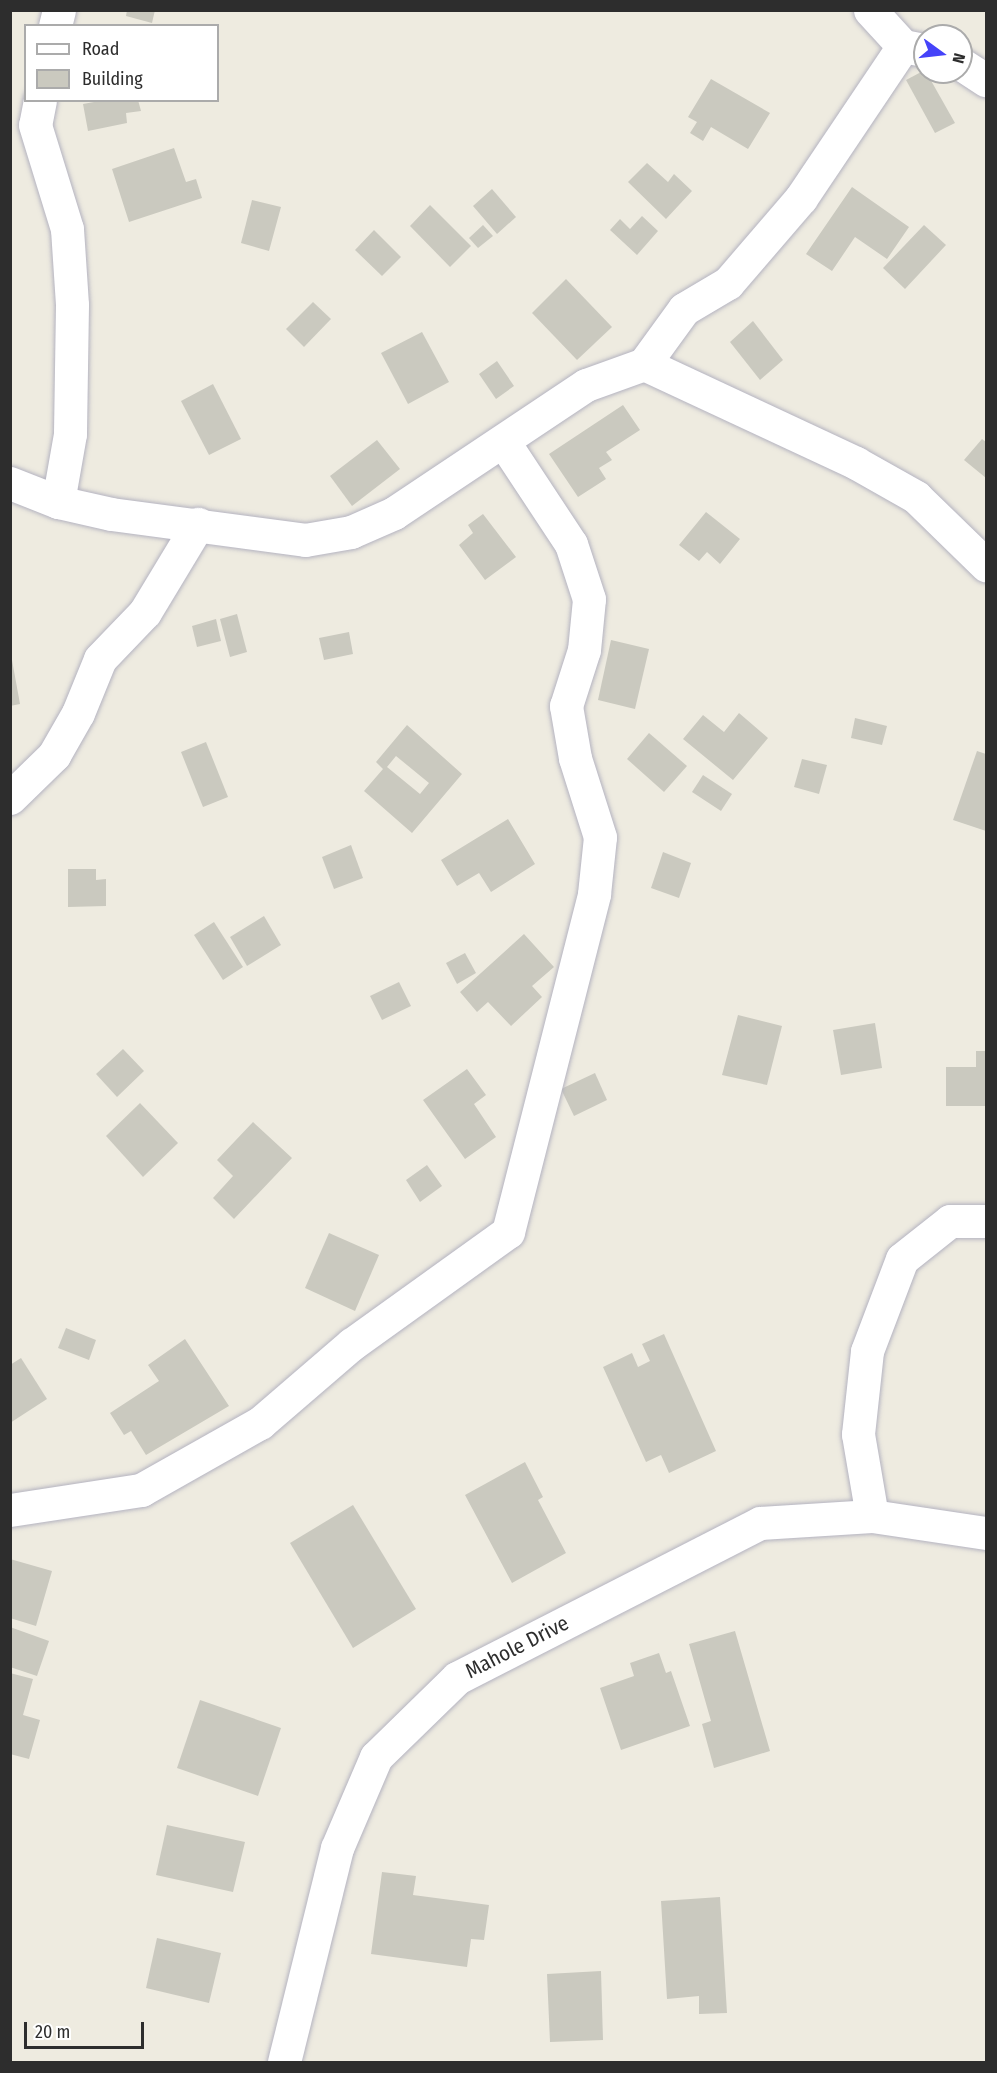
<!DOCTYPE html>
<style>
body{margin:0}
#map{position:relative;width:997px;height:2073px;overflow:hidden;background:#eeebe0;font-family:"Fira Sans Condensed",sans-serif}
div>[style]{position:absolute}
.building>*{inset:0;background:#cac9bf}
.roads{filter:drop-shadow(0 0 2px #b4b3c0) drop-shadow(0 0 2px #b4b3c0)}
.minor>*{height:33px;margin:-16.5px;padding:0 16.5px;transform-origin:16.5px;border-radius:16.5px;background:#fff}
span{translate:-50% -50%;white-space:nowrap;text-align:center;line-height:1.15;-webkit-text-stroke:6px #fff;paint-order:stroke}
.street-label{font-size:21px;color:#2d2d2d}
.frame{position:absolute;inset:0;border:12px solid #2d2d2d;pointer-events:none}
.legend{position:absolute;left:24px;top:24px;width:195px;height:78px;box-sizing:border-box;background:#fff;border:2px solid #ababab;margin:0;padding:8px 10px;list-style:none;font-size:18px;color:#2d2d2d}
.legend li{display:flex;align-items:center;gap:12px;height:30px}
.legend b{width:30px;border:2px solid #ababab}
.north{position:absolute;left:913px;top:24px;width:60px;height:60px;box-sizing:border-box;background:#fff;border:2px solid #ababab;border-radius:50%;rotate:105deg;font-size:16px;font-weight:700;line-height:24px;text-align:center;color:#2d2d2d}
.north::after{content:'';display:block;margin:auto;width:21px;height:27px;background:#4543f9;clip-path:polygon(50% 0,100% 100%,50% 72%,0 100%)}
.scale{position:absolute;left:24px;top:2022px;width:120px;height:27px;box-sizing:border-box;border:3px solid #2d2d2d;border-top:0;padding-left:8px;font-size:18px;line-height:21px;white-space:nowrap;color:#2d2d2d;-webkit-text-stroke:4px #fff;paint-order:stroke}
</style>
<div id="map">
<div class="building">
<div style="clip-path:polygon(127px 10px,155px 10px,152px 23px,126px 16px)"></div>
<div style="clip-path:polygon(925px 70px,955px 123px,935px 133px,906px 80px)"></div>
<div style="clip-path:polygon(711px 79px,770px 113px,748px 149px,711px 127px,703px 141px,690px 133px,697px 122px,688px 117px)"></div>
<div style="clip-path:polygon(105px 100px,138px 100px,141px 111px,126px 113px,127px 123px,88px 131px,83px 104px)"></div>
<div style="clip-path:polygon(174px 148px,186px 182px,196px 179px,202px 198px,129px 222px,112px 169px)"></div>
<div style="clip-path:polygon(647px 163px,668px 182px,674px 174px,692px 191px,666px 219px,628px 182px)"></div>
<div style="clip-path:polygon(852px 187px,909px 227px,887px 259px,855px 237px,832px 271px,806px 254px)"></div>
<div style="clip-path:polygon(492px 189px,516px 217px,497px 234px,473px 206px)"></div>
<div style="clip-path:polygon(252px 200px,281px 207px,269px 251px,241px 243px)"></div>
<div style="clip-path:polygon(430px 205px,471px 246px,450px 267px,410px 226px)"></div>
<div style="clip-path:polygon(642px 216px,658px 231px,637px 255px,610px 230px,620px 219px,630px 229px)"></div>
<div style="clip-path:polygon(483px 225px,493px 236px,478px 248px,469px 238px)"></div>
<div style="clip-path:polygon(924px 225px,946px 245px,905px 289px,883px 268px)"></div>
<div style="clip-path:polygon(374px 230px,401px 257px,382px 276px,355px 250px)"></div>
<div style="clip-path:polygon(566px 279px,612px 327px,577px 360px,532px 313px)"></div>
<div style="clip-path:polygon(313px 302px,331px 319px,304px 347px,286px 329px)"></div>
<div style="clip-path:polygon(753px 321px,783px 360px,760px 380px,730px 342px)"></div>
<div style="clip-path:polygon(422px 332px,449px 382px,408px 404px,381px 353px)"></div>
<div style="clip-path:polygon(497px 361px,514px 386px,496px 399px,479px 374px)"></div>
<div style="clip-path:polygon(213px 384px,241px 439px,209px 455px,181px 401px)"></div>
<div style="clip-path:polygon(623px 405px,640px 430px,606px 452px,612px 460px,599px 468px,606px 479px,578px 497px,549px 454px)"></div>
<div style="clip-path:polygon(982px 439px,986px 442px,986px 478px,964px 460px)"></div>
<div style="clip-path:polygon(377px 440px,400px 469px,352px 506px,330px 476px)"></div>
<div style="clip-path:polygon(706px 512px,740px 539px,720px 564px,707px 552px,699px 561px,679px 545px)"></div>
<div style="clip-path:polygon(483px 514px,516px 557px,485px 580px,459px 545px,473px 533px,468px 525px)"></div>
<div style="clip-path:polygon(237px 614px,247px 652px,230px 657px,220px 619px)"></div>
<div style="clip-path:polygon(216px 619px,221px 641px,197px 647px,192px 626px)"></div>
<div style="clip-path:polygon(349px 632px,353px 654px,324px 660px,319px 638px)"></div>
<div style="clip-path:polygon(611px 640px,649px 649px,635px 709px,598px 700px)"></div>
<div style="clip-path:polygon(10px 649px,20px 704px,10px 706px)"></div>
<div style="clip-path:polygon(739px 713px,768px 738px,733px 780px,683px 739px,703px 715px,724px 732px)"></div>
<div style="clip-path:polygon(855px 718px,887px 726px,882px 745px,851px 738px)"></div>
<div style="clip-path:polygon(evenodd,407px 725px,462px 774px,412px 833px,364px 791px,383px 769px,376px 762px,407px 725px,396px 756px,429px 783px,420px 794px,387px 767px,396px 756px)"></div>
<div style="clip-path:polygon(649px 733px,687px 766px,664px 792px,627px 759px)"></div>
<div style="clip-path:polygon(206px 742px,228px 797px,203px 807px,181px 752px)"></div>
<div style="clip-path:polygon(977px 751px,986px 754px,986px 831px,953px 820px)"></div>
<div style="clip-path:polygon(802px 759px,827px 765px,819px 794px,794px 787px)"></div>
<div style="clip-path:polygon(703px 775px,732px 794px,721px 811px,692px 792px)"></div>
<div style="clip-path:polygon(508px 819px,535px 864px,491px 892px,479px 873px,457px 886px,441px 860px)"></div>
<div style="clip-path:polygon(351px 845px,363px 878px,334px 889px,322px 857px)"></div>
<div style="clip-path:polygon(663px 852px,691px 863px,679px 898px,651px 888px)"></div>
<div style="clip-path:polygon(68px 869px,96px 869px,96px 880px,106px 879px,106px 906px,68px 907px)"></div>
<div style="clip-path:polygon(264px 916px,281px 945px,247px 966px,230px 937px)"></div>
<div style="clip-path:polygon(214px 922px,243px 967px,223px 980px,194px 935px)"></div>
<div style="clip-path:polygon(524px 934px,554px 967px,532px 986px,542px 997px,511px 1026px,488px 1002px,477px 1012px,460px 992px)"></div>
<div style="clip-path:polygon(465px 953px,476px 973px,457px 984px,446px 963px)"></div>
<div style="clip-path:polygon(399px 982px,411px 1006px,382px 1020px,370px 996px)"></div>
<div style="clip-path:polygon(738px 1015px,782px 1026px,767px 1085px,722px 1075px)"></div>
<div style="clip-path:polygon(875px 1023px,882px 1068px,841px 1075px,833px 1030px)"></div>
<div style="clip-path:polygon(123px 1049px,144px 1071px,117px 1097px,96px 1074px)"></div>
<div style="clip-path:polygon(976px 1051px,986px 1051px,986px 1106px,946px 1106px,946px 1067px,976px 1067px)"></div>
<div style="clip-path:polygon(467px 1069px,486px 1095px,474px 1104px,496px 1137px,465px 1159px,423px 1100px)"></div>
<div style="clip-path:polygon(595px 1073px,607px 1100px,574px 1116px,561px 1089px)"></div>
<div style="clip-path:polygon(140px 1103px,178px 1143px,143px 1177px,106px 1136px)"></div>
<div style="clip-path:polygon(253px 1122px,292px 1158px,234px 1219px,213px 1198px,233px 1176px,217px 1160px)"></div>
<div style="clip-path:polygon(427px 1165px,442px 1186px,420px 1202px,406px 1180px)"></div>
<div style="clip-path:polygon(329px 1233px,379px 1255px,355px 1311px,305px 1288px)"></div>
<div style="clip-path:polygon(66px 1328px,96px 1340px,89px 1360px,58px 1348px)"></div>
<div style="clip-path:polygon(664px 1334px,716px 1451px,669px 1473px,661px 1455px,646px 1462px,603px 1367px,632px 1353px,638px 1367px,650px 1361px,642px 1344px)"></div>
<div style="clip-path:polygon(185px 1339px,229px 1406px,146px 1455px,131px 1431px,124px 1435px,110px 1413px,159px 1381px,148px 1365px)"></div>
<div style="clip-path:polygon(21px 1358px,47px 1399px,10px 1423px,10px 1365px)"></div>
<div style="clip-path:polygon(525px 1462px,543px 1497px,538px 1500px,566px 1553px,512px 1583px,465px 1495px)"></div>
<div style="clip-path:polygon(353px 1505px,416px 1609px,353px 1648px,290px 1543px)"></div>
<div style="clip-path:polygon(10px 1559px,52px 1571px,36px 1626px,10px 1618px)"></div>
<div style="clip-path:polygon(10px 1627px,49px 1641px,37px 1676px,10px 1667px)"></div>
<div style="clip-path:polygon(735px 1631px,770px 1751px,714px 1768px,702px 1724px,711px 1721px,689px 1644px)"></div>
<div style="clip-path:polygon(659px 1653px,666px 1673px,671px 1671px,690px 1726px,621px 1750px,600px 1688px,634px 1676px,630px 1663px)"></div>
<div style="clip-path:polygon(10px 1673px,33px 1679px,23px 1715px,40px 1720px,29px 1759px,10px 1754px)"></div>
<div style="clip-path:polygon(200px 1700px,281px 1728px,258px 1796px,177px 1768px)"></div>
<div style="clip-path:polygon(167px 1825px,245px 1842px,233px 1892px,156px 1875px)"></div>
<div style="clip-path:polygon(382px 1872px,416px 1876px,413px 1895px,489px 1905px,484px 1940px,471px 1939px,467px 1967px,371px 1954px)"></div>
<div style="clip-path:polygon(720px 1897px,727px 2013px,699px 2014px,699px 1996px,667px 1999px,661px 1901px)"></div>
<div style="clip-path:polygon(157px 1938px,221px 1953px,209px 2003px,146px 1988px)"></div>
<div style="clip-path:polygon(601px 1971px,603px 2040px,550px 2042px,547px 1974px)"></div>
</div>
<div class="roads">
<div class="minor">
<div style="left:870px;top:10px;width:49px;rotate:47.5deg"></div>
<div style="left:903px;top:46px;width:21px;rotate:11deg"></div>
<div style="left:55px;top:26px;width:16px;rotate:-76deg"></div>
<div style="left:961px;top:64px;width:30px;rotate:33deg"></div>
<div style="left:40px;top:100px;width:25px;rotate:101deg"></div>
<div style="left:35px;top:125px;width:109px;rotate:72.9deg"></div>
<div style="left:67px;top:229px;width:76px;rotate:86.2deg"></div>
<div style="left:72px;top:305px;width:129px;rotate:90.9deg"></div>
<div style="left:70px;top:434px;width:69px;rotate:100deg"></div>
<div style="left:644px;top:364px;width:234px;rotate:25deg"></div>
<div style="left:856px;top:463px;width:69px;rotate:29.5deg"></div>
<div style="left:916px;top:497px;width:98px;rotate:44.2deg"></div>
<div style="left:10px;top:483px;width:52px;rotate:21.6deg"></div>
<div style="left:58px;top:502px;width:54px;rotate:12.8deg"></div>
<div style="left:111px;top:514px;width:196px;rotate:7.6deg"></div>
<div style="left:305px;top:540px;width:47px;rotate:-9.9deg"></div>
<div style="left:351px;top:532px;width:47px;rotate:-23.8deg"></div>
<div style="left:394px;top:513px;width:231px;rotate:-33.7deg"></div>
<div style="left:586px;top:385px;width:62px;rotate:-19.9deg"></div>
<div style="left:644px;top:364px;width:68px;rotate:-54deg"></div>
<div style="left:684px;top:309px;width:51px;rotate:-30.6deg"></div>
<div style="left:728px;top:283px;width:112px;rotate:-49.3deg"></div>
<div style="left:801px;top:198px;width:183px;rotate:-56.1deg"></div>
<div style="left:10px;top:798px;width:62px;rotate:-44.3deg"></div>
<div style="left:54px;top:755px;width:48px;rotate:-60.3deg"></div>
<div style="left:78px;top:713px;width:58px;rotate:-67.8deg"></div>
<div style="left:100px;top:659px;width:65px;rotate:-46.2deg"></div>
<div style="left:145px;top:612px;width:103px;rotate:-58.9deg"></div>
<div style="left:10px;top:1510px;width:133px;rotate:-8.7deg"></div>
<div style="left:141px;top:1490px;width:137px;rotate:-29.4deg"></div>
<div style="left:260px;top:1423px;width:121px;rotate:-40.7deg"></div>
<div style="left:352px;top:1344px;width:192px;rotate:-35.7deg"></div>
<div style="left:508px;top:1232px;width:349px;rotate:-75.7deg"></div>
<div style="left:594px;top:894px;width:57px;rotate:-84deg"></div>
<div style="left:600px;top:837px;width:83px;rotate:-107.6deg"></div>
<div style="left:575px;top:758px;width:53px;rotate:-99.8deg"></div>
<div style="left:566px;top:706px;width:59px;rotate:-72.2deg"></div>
<div style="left:584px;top:650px;width:51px;rotate:-84.4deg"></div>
<div style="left:589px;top:599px;width:58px;rotate:-108.1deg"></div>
<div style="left:571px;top:544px;width:123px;rotate:-123.4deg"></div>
<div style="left:872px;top:1516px;width:83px;rotate:-99.7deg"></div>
<div style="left:858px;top:1434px;width:83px;rotate:-83.8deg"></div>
<div style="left:867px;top:1351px;width:98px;rotate:-69.2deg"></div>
<div style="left:902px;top:1259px;width:61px;rotate:-38.4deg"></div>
<div style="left:950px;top:1221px;width:36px"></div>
<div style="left:284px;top:2062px;width:220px;rotate:-76.1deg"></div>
<div style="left:337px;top:1848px;width:99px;rotate:-66.8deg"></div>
<div style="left:376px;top:1757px;width:113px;rotate:-44.3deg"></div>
<div style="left:457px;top:1678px;width:340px;rotate:-27.1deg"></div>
<div style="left:760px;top:1523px;width:112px;rotate:-3.6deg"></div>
<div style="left:872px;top:1516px;width:115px;rotate:8.5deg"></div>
</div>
</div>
<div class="street-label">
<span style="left:517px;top:1647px;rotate:-27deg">Mahole Drive</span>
</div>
<div class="frame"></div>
<ul class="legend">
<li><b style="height:8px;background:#fff"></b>Road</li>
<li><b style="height:16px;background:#cac9bf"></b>Building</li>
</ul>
<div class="north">N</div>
<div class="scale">20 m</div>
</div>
